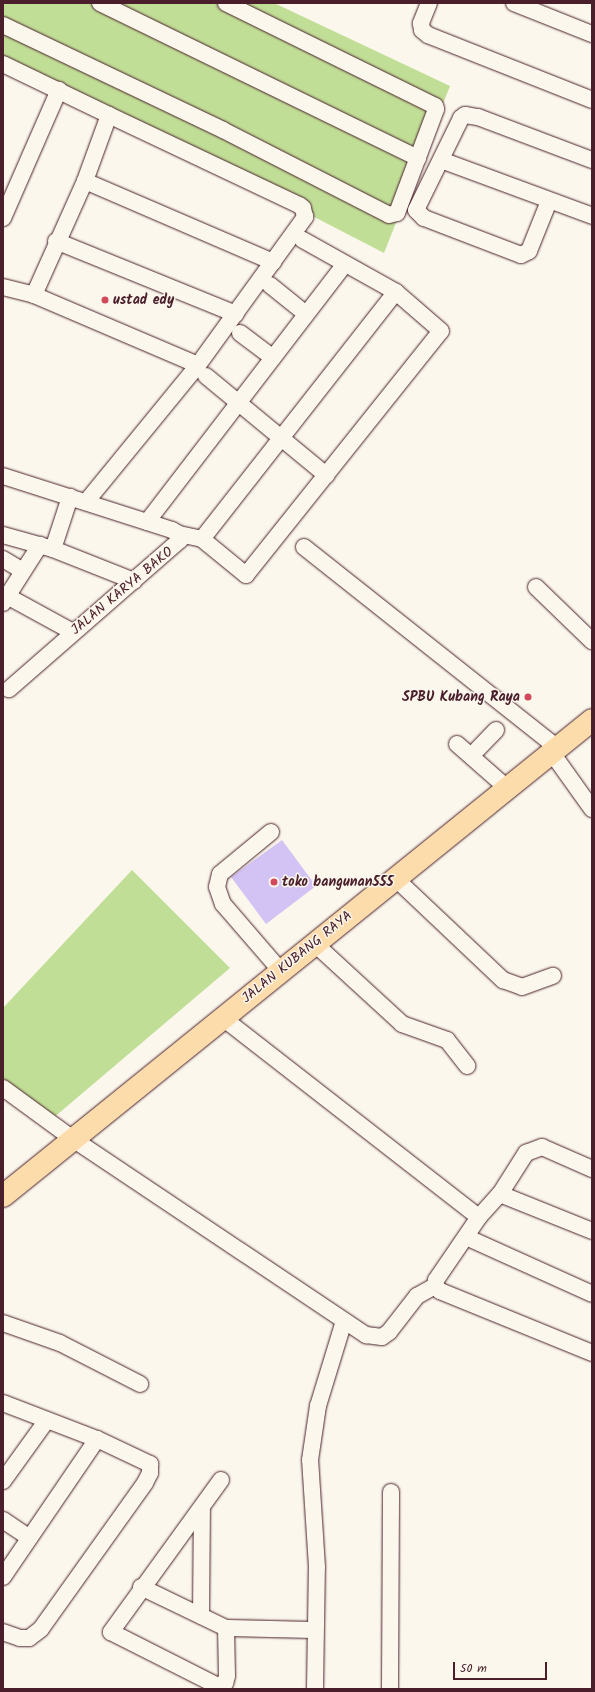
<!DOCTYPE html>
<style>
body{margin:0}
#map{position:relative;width:595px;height:1692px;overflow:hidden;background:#fbf7ec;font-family:Kalam,sans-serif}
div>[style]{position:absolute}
.green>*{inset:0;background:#c1de96}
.building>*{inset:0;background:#d3c3f4}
.roads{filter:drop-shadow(0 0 1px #4a1f2b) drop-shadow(0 0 1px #4a1f2b)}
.minor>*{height:16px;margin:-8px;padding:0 8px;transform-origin:8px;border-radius:8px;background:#fbf7ec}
.highway>*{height:22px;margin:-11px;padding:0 11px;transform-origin:11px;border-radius:11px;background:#fddcac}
.dots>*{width:11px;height:11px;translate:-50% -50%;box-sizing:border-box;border:2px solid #fbf7ec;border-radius:50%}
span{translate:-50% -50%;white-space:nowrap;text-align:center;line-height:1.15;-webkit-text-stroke:3px #fbf7ec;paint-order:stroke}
.poi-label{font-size:14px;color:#4a1f2b;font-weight:700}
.left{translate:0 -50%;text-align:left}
.right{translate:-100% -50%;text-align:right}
.street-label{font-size:14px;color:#4a1f2b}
.frame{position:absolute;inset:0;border:4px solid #4a1f2b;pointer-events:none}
.scale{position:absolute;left:453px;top:1662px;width:94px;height:18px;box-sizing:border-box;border:2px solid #4a1f2b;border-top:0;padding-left:5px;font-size:12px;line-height:14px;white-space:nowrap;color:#4a1f2b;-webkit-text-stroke:3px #fbf7ec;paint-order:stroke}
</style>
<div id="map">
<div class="green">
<div style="clip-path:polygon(3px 3px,274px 3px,450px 86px,384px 253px,3px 56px)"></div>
<div style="clip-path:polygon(132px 870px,230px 968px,52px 1119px,3px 1081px,3px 1008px)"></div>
</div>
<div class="building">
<div style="clip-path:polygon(282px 840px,316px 886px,266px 924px,231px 877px)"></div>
</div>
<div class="roads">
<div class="minor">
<div style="left:100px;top:3px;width:354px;rotate:26deg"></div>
<div style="left:429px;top:3px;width:22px;rotate:112deg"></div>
<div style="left:421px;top:23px;width:7px;rotate:82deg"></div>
<div style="left:422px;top:30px;width:8px;rotate:40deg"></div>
<div style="left:428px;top:35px;width:176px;rotate:21.6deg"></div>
<div style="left:514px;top:3px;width:84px;rotate:21.7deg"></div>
<div style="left:3px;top:25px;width:244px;rotate:25.5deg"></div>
<div style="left:223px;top:130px;width:186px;rotate:27.1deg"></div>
<div style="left:389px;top:215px;width:8px;rotate:-14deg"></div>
<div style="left:397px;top:213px;width:111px;rotate:-69.4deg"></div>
<div style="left:436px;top:109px;width:3px;rotate:-108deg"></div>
<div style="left:435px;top:106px;width:233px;rotate:-153.8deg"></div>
<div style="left:3px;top:64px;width:118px;rotate:25.7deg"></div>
<div style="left:109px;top:115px;width:70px;rotate:110deg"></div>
<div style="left:85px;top:181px;width:125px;rotate:114.1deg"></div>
<div style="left:441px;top:160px;width:161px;rotate:20.3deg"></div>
<div style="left:85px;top:181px;width:205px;rotate:23.3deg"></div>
<div style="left:549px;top:201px;width:54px;rotate:111.8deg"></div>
<div style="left:529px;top:251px;width:9px;rotate:153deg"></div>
<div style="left:521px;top:255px;width:104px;rotate:-159.1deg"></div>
<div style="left:424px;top:218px;width:11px;rotate:-135deg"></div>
<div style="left:416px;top:210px;width:102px;rotate:-63.9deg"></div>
<div style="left:461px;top:118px;width:5px;rotate:-37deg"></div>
<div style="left:465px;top:115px;width:13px;rotate:9deg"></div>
<div style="left:478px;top:117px;width:122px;rotate:20.7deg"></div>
<div style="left:3px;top:218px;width:140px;rotate:-66.4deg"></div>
<div style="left:56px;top:241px;width:194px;rotate:22.1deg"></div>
<div style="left:270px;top:285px;width:46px;rotate:38.9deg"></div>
<div style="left:3px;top:287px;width:32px;rotate:14deg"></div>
<div style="left:34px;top:295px;width:178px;rotate:23.1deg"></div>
<div style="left:240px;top:333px;width:41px;rotate:37.1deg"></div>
<div style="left:206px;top:376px;width:156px;rotate:39.5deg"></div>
<div style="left:3px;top:476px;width:177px;rotate:17.7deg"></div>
<div style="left:172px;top:530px;width:8px;rotate:30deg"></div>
<div style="left:179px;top:534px;width:6px;rotate:81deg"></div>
<div style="left:180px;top:540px;width:227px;rotate:138.9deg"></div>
<div style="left:86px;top:502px;width:177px;rotate:-50.7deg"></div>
<div style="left:198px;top:365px;width:183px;rotate:-54.1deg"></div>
<div style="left:305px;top:217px;width:9px;rotate:-103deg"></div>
<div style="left:303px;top:208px;width:5px;rotate:-143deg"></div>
<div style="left:299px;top:205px;width:210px;rotate:-154.7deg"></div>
<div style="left:147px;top:522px;width:325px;rotate:-52.5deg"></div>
<div style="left:179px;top:534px;width:24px;rotate:12deg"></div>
<div style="left:202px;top:539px;width:57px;rotate:39.3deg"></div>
<div style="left:246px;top:575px;width:312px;rotate:-51.4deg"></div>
<div style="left:441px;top:331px;width:60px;rotate:-139.1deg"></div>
<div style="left:396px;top:292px;width:107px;rotate:-150.8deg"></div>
<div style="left:3px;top:535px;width:52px;rotate:15.6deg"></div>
<div style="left:53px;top:549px;width:87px;rotate:21.6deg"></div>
<div style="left:202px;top:539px;width:314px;rotate:-51.9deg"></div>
<div style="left:304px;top:547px;width:324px;rotate:38.4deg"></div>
<div style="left:53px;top:549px;width:55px;rotate:-71.9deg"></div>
<div style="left:3px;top:559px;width:23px;rotate:31deg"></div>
<div style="left:536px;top:587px;width:78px;rotate:44deg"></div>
<div style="left:7px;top:596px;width:75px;rotate:28.6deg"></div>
<div style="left:3px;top:603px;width:69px;rotate:-57.5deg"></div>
<div style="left:457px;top:744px;width:67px;rotate:41.3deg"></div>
<div style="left:552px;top:753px;width:69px;rotate:54.5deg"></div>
<div style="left:471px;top:756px;width:36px;rotate:-46deg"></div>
<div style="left:271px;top:832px;width:66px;rotate:140.5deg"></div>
<div style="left:220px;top:874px;width:13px;rotate:103deg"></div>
<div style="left:217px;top:887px;width:18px;rotate:71deg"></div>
<div style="left:223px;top:904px;width:87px;rotate:49.2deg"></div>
<div style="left:395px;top:878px;width:149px;rotate:43.4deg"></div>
<div style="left:503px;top:980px;width:20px;rotate:20deg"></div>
<div style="left:522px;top:987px;width:33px;rotate:-20deg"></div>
<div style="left:314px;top:943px;width:120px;rotate:42.6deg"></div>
<div style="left:402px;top:1024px;width:48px;rotate:19.6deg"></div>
<div style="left:447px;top:1040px;width:33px;rotate:52deg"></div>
<div style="left:223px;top:1018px;width:324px;rotate:37.9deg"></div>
<div style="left:479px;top:1217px;width:76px;rotate:124.3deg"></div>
<div style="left:436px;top:1280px;width:6px;rotate:99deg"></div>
<div style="left:435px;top:1286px;width:7px;rotate:45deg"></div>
<div style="left:440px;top:1291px;width:164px;rotate:22.2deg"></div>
<div style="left:3px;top:1088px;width:87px;rotate:36.1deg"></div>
<div style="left:73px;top:1139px;width:353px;rotate:33.8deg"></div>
<div style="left:366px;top:1335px;width:16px;rotate:7deg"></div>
<div style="left:382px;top:1337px;width:9px;rotate:-36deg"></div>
<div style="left:389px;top:1332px;width:46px;rotate:-52.1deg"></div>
<div style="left:417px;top:1296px;width:21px;rotate:-29deg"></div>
<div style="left:500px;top:1194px;width:99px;rotate:21.9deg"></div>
<div style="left:479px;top:1217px;width:31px;rotate:-48deg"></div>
<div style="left:500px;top:1194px;width:49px;rotate:-57.6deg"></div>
<div style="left:526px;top:1153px;width:17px;rotate:-21deg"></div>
<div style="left:542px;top:1147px;width:55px;rotate:23.7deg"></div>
<div style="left:466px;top:1237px;width:138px;rotate:24.3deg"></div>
<div style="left:3px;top:1323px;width:60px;rotate:19.3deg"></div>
<div style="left:60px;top:1343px;width:90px;rotate:27.1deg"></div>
<div style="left:3px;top:1403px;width:101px;rotate:21deg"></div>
<div style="left:97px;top:1439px;width:59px;rotate:25.3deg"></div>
<div style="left:150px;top:1464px;width:9px;rotate:90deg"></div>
<div style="left:150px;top:1473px;width:11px;rotate:117deg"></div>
<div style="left:145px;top:1483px;width:179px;rotate:125.5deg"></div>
<div style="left:41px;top:1629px;width:15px;rotate:143deg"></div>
<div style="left:29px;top:1638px;width:9px;rotate:180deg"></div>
<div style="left:20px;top:1638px;width:18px;rotate:-161deg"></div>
<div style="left:221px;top:1480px;width:188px;rotate:125.9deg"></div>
<div style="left:111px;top:1632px;width:120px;rotate:26.8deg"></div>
<div style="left:218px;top:1686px;width:8px;rotate:-23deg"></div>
<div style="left:225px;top:1683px;width:7px;rotate:-74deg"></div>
<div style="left:227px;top:1676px;width:48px;rotate:-91.2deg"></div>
<div style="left:3px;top:1481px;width:75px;rotate:-54.2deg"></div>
<div style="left:3px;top:1520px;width:32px;rotate:34deg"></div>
<div style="left:3px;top:1577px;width:167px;rotate:-55.7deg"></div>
<div style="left:141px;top:1587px;width:94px;rotate:25.8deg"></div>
<div style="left:226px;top:1628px;width:89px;rotate:1.3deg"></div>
<div style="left:201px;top:1616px;width:109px;rotate:-89.5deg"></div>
<div style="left:315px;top:1689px;width:122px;rotate:-89.1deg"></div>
<div style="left:317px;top:1567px;width:107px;rotate:-93.7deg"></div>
<div style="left:310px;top:1460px;width:55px;rotate:-81.6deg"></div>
<div style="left:318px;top:1406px;width:89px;rotate:-73deg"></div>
<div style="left:390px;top:1689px;width:197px;rotate:-89.7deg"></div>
</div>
<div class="highway">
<div style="left:3px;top:1196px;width:757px;rotate:-38.94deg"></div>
</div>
</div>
<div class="dots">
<div style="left:105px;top:300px;background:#d1495b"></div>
<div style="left:528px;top:697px;background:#d1495b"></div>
<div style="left:274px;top:882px;background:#d1495b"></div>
</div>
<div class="poi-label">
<span class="left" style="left:113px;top:300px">ustad edy</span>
<span class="right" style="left:520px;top:697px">SPBU Kubang Raya</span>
<span class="left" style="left:282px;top:882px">toko bangunan555</span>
</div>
<div class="street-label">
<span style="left:122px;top:591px;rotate:-40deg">JALAN KARYA BAKO</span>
<span style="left:297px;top:957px;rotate:-39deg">JALAN KUBANG RAYA</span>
</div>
<div class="frame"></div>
<div class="scale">50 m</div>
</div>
